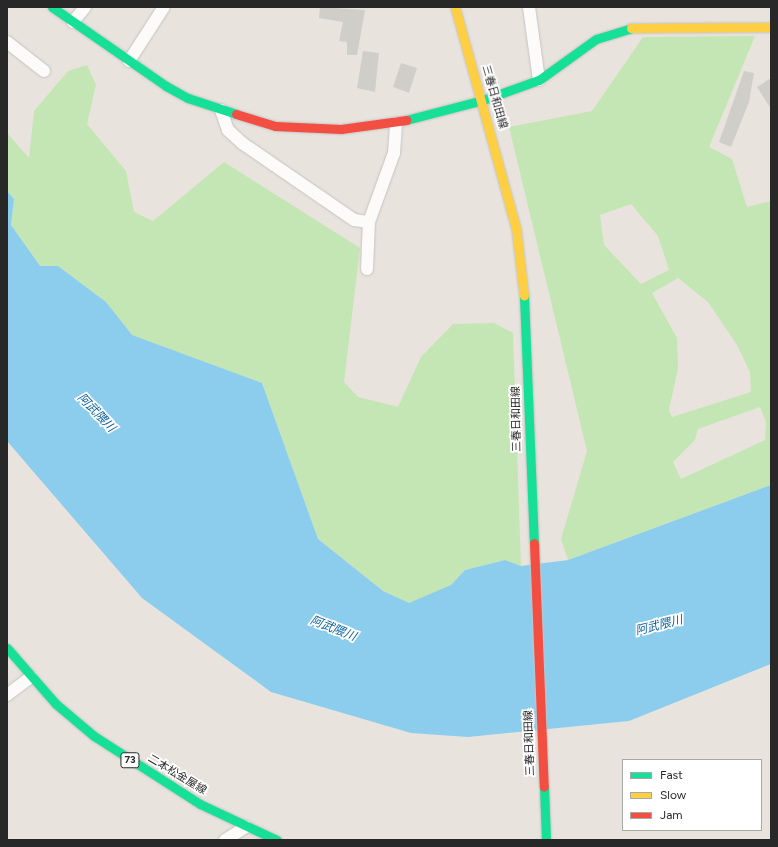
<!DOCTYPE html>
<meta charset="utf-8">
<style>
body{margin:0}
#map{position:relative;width:778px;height:847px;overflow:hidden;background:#e8e4dd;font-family:Figtree,"Noto Sans JP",sans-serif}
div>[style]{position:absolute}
.green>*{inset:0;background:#c4e5b4}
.water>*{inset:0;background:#8ccdee}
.building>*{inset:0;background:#d0cec9}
.roads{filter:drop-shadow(0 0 1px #c5c3c3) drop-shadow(0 0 1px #c5c3c3)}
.street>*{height:12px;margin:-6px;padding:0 6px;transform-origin:6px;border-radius:6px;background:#fcfbfa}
.fast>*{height:9px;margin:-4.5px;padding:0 4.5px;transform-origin:4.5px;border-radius:4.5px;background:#16e098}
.slow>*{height:9px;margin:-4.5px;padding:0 4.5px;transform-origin:4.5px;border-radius:4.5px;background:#ffcf43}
.jam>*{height:9px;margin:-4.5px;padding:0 4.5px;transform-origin:4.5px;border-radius:4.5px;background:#f24e42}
span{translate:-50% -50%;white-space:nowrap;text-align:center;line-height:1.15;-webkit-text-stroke:3.5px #fff;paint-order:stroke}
.shield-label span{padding:1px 3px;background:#fff;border:1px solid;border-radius:3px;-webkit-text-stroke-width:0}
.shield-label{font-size:10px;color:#282828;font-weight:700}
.street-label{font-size:11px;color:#282828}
.water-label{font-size:12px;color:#065e9f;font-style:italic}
.frame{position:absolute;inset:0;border:8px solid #282828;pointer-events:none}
.legend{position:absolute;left:622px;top:759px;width:140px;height:72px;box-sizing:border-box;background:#fff;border:1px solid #a9a9a9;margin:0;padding:5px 7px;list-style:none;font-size:12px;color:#282828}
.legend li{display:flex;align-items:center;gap:8px;height:20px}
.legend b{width:20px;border:1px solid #a9a9a9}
</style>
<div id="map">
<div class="green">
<div style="clip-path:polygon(evenodd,755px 36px,709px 147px,732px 159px,747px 207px,771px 201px,771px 485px,568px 560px,561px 539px,587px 451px,509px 127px,592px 111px,643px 37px,755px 36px,631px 204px,658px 236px,669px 270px,641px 284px,604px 245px,600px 215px,631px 204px,755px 36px,678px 278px,708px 302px,737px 345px,750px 372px,751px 392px,672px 417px,669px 410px,678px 368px,677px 338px,652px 293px,678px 278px,755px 36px,760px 407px,766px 422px,765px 440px,681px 479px,673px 462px,695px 440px,698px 429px,760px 407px)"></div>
<div style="clip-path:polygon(87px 65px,96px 85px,87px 124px,126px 171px,134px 212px,153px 221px,224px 162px,360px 248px,344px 382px,358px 397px,398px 407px,421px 357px,453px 324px,494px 323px,513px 333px,521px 566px,505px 560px,465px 570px,451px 585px,409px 604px,383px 591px,318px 539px,262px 383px,131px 335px,106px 302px,58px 266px,40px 267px,11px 225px,14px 199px,7px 191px,7px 133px,29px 158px,34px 111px,68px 71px)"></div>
</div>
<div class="water">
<div style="clip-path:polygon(7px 191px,14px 199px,11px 225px,40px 266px,58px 266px,106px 302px,132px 335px,262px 383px,318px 539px,383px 591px,409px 603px,451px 585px,465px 570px,505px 560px,521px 566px,568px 560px,771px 485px,771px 664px,629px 721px,468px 737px,411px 733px,271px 692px,142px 598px,7px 441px)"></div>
</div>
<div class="building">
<div style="clip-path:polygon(320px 7px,365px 10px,357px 55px,347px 55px,347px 42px,339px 41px,343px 22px,319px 18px)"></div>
<div style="clip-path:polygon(363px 51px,379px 53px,375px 92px,357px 88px)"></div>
<div style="clip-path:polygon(401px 63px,417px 68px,409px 93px,393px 87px)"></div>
<div style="clip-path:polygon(744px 71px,754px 73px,749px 102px,731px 147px,719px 142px)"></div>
<div style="clip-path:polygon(771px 78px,771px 109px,757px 87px)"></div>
</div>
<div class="roads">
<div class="street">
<div style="left:529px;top:7px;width:74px;rotate:82.2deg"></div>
<div style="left:73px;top:22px;width:19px;rotate:-51deg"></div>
<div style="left:7px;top:42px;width:47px;rotate:38.1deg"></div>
<div style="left:129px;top:61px;width:64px;rotate:-57.1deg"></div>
<div style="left:221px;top:110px;width:21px;rotate:71deg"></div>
<div style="left:228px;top:130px;width:19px;rotate:43deg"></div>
<div style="left:242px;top:143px;width:136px;rotate:34.5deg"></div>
<div style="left:354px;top:220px;width:15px;rotate:8deg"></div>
<div style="left:367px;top:269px;width:47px;rotate:-87.6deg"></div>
<div style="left:369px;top:222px;width:73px;rotate:-70.1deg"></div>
<div style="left:394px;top:153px;width:30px;rotate:-86deg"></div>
<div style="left:7px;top:695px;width:30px;rotate:-37deg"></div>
<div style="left:225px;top:840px;width:25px;rotate:-32deg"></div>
</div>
<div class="fast">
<div style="left:52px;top:7px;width:139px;rotate:34.7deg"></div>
<div style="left:166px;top:86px;width:25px;rotate:29deg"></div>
<div style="left:188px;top:98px;width:51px;rotate:18.4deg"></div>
<div style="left:406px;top:120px;width:80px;rotate:-14.6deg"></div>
<div style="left:483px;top:100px;width:59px;rotate:-19.7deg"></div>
<div style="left:539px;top:80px;width:70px;rotate:-35.7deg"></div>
<div style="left:596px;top:39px;width:37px;rotate:-17deg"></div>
<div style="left:524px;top:296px;width:247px;rotate:87.7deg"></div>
<div style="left:7px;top:648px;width:74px;rotate:48.8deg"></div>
<div style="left:56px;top:704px;width:50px;rotate:40.1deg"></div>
<div style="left:94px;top:736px;width:126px;rotate:32.7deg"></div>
<div style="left:200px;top:804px;width:85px;rotate:25.1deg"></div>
<div style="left:544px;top:787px;width:53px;rotate:87.8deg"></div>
</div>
<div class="slow">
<div style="left:455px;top:7px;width:229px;rotate:74.6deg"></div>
<div style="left:516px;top:228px;width:68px;rotate:83.3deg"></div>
<div style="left:631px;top:28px;width:140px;rotate:-0.4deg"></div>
</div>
<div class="jam">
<div style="left:236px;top:114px;width:41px;rotate:17.1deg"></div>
<div style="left:275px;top:126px;width:66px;rotate:2.6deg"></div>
<div style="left:341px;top:129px;width:66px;rotate:-7.9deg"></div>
<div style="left:534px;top:543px;width:244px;rotate:87.7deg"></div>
</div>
</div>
<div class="shield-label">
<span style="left:130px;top:760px">73</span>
</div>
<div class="street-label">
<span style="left:494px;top:97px;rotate:74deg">三春日和田線</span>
<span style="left:517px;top:419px;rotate:-91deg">三春日和田線</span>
<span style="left:530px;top:743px;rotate:-92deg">三春日和田線</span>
<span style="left:177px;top:775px;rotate:31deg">二本松金屋線</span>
</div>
<div class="water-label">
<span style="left:96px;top:413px;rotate:46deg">阿武隈川</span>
<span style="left:659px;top:626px;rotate:-14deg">阿武隈川</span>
<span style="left:333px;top:629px;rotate:22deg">阿武隈川</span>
</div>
<div class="frame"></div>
<ul class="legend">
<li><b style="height:5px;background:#16e098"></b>Fast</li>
<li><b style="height:5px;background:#ffcf43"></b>Slow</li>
<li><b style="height:5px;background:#f24e42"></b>Jam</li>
</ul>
</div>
